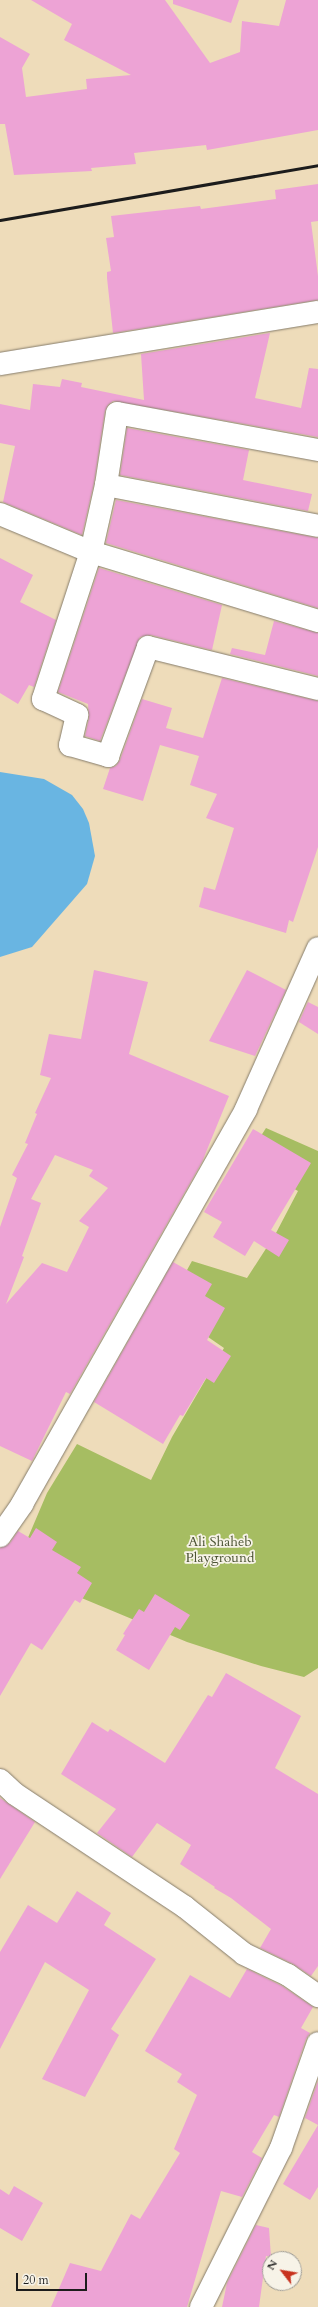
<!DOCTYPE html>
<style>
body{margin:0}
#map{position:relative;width:318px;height:2307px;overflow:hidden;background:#eedcba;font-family:Cardo,serif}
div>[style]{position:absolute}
.green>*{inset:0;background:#a6bd62}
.water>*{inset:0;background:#69b5e2}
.building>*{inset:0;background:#eda3d5}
.roads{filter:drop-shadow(0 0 1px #857c6b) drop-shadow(0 0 1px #857c6b)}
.street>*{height:22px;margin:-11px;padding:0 11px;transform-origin:11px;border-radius:11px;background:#fff}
.rail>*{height:3px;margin:-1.5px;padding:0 1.5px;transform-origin:1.5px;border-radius:1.5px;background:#1c1c1c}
span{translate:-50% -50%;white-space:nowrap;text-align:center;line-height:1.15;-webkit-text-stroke:3.5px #f7f3e8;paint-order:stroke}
.park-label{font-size:14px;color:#4c5434}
.north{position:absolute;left:262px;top:2251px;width:40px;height:40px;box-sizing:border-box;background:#f7f3e8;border:1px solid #9f9d96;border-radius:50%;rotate:301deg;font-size:11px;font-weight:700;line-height:16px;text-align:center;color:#1c1c1c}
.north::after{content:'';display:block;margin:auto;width:14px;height:18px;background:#c8321e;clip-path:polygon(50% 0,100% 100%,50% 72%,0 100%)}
.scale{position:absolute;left:16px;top:2273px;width:71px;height:18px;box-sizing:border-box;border:2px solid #1c1c1c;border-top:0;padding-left:5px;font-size:12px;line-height:14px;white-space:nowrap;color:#1c1c1c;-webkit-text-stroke:3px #f7f3e8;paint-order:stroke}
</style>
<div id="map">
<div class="green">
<div style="clip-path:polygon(266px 1128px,318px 1151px,318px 1668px,304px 1677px,261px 1666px,187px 1642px,72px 1594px,27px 1540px,47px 1493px,77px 1444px,151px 1480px,172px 1437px,224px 1348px,166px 1308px,192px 1261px,247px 1278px,276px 1233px,298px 1191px,245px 1161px)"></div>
</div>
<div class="water">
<div style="clip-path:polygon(0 772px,44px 779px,72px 795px,83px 809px,89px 823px,95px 856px,87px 884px,32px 947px,0 957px)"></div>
</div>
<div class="building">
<div style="clip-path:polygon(31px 0,165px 0,210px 63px,240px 52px,242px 21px,279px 26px,286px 0,318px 0,318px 130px,207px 150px,206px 145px,134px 153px,136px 164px,91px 168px,92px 171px,14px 175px,5px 124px,0 124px,0 37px,30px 54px,22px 68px,26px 97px,87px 89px,86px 79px,131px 75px,64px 40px,72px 24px)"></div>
<div style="clip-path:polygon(173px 0,239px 0,231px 23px,173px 4px)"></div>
<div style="clip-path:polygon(318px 184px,318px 221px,311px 222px,318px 276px,318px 300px,113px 333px,107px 278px,107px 272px,111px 271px,106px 238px,114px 237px,111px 216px,200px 206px,201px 209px,276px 199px,275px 190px)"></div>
<div style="clip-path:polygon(270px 333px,255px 398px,301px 408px,309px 368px,318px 369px,318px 437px,113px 401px,108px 405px,105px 411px,94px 483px,82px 535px,3px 502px,15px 446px,0 443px,0 404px,30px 410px,33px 384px,60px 387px,62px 379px,82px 383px,81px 387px,144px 400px,141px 354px)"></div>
<div style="clip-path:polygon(127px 428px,249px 450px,243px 480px,312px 494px,308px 511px,120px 475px)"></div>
<div style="clip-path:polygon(116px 500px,318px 538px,318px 608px,106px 543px)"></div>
<div style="clip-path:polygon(0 558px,33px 575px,20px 602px,56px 620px,34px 687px,29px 685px,18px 704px,0 693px)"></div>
<div style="clip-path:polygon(99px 568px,222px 605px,212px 650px,151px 635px,140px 637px,100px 741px,85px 736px,89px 718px,88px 704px,58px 692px)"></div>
<div style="clip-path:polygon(274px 621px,318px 633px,318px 676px,230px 654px,232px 648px,265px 655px)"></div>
<div style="clip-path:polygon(222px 678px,318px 701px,318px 847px,293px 922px,289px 920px,286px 933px,199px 907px,204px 887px,215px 890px,234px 828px,206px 818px,217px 794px,190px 785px,199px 756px,160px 745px,143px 801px,103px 789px,110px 768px,116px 766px,120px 760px,142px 699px,172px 708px,166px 728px,203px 738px)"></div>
<div style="clip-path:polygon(evenodd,94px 970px,148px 982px,129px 1054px,229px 1096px,202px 1162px,70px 1394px,66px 1392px,32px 1461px,0 1446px,0 1227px,17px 1178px,12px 1175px,28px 1144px,25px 1143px,37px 1114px,35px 1113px,51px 1078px,40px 1075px,49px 1034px,81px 1039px,94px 970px,55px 1155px,93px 1170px,89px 1176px,108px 1188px,79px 1221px,89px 1227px,67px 1272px,42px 1263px,6px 1304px,24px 1257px,22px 1256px,41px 1203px,31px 1199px,55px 1155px)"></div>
<div style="clip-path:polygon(247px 970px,286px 990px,255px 1056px,209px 1041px)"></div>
<div style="clip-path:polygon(308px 1002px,318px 1007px,318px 1034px,299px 1022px)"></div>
<div style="clip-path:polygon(253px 1129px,311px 1163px,271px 1230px,289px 1240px,279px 1257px,254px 1241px,245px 1256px,213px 1237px,222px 1222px,204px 1212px)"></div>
<div style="clip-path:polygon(173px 1262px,212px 1284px,205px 1296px,225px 1308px,207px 1340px,231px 1356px,214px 1383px,206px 1378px,183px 1416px,180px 1415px,163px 1444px,94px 1402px)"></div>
<div style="clip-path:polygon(36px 1528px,57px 1542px,52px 1550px,81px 1567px,77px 1573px,92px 1583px,80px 1603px,75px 1600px,42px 1650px,31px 1643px,0 1696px,0 1548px,10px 1543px,18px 1531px,30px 1538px)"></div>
<div style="clip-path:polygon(155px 1594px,190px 1615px,180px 1630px,175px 1627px,149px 1670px,116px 1650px,125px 1635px,123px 1634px,139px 1609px,144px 1612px)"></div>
<div style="clip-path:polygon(226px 1673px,301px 1716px,275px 1768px,318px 1794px,318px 1966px,311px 1976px,293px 1964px,260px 1948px,271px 1929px,231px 1898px,214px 1888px,215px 1887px,180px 1864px,191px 1845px,157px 1823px,132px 1857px,97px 1833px,116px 1809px,61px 1774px,92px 1722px,108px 1732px,110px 1729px,165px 1763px,208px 1695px,212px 1697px)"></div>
<div style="clip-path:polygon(0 1798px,35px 1822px,0 1879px)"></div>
<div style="clip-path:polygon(77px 1891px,111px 1913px,104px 1925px,156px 1959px,111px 2029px,119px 2035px,85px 2097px,42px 2079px,89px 1990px,45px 1962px,0 2049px,0 1952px,28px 1905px,57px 1923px)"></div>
<div style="clip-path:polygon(247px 1969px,282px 1986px,313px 2007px,301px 2028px,310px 2033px,306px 2039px,279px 2117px,274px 2115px,252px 2152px,262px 2158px,242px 2197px,221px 2191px,187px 2307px,51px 2307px,70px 2263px,101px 2271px,131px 2214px,140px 2219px,180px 2153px,174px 2149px,197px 2095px,177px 2082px,182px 2074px,145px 2051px,190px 1975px,230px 1998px)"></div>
<div style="clip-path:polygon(318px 2081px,318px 2187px,310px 2200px,283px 2184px,318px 2125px,305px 2118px)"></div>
<div style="clip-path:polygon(14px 2186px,43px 2203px,22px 2241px,0 2228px,0 2189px,9px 2195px)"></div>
<div style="clip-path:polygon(256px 2225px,269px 2228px,271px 2257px,266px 2256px,259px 2307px,222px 2307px,227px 2283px)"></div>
</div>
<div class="roads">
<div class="street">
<div style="left:0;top:364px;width:322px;rotate:-9.3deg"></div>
<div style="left:318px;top:450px;width:204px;rotate:-169.6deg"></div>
<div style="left:117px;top:413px;width:73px;rotate:98.7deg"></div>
<div style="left:106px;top:485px;width:69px;rotate:102.6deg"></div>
<div style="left:91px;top:552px;width:155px;rotate:108.1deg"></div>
<div style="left:43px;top:699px;width:38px;rotate:25deg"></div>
<div style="left:77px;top:715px;width:31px;rotate:103deg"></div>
<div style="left:70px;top:745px;width:40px;rotate:16deg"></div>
<div style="left:108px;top:756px;width:116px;rotate:-69.8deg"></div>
<div style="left:148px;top:647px;width:175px;rotate:13.9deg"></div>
<div style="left:106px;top:485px;width:216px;rotate:10.9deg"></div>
<div style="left:0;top:514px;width:99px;rotate:22.7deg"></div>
<div style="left:91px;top:552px;width:237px;rotate:16.9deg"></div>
<div style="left:0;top:1536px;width:39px;rotate:-55deg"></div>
<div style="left:22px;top:1504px;width:454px;rotate:-60.4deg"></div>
<div style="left:246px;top:1109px;width:176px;rotate:-65.9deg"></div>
<div style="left:0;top:1780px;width:21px;rotate:43deg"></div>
<div style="left:15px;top:1794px;width:204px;rotate:33.6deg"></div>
<div style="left:185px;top:1907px;width:75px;rotate:38.5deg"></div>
<div style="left:244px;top:1954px;width:49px;rotate:25.5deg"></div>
<div style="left:288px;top:1975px;width:37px;rotate:35deg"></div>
<div style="left:201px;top:2307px;width:178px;rotate:-63.3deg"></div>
<div style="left:281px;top:2148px;width:111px;rotate:-70.6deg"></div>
</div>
</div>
<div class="rail">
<div style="left:0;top:220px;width:323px;rotate:-9.8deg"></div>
</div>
<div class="park-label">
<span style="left:220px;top:1550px">Ali Shaheb<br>Playground</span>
</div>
<div class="north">N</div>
<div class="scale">20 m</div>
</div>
